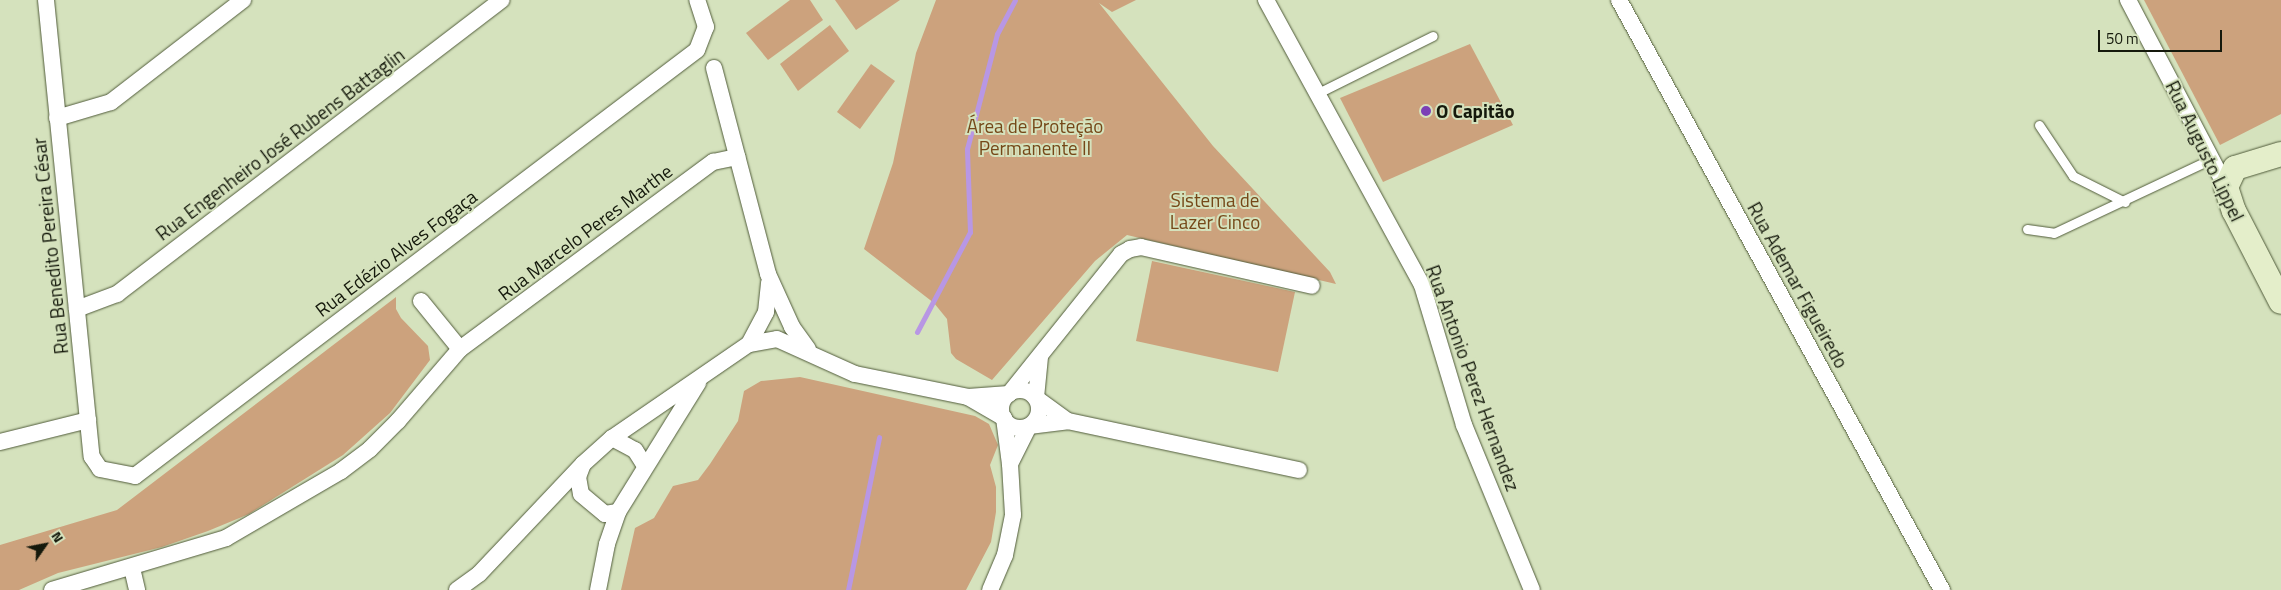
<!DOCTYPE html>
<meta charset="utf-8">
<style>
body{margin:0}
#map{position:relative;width:2281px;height:590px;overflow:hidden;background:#d5e2bd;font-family:"Titillium Web",sans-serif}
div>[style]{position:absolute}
.green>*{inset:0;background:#cca27d}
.stream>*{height:5px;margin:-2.5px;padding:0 2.5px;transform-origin:2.5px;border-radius:2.5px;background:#b897e4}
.roads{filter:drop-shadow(0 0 1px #515c3b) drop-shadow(0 0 1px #515c3b)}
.lane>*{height:9px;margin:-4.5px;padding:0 4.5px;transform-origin:4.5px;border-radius:4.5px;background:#fff}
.street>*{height:16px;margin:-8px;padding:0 8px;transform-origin:8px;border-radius:8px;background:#fff}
.street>.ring{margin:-8px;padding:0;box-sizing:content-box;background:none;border:16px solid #fff;border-radius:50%}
.secondary>*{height:24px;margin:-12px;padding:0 12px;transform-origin:12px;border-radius:12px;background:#e4eeca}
.dots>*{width:14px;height:14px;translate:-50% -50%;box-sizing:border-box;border:2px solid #d5e2bd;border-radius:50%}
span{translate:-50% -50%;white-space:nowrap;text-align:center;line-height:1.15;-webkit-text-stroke:4px #d5e2bd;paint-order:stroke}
.poi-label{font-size:19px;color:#15190c;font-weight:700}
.left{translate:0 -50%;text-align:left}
.park-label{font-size:19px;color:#754818}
.street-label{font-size:19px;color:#15190c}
.north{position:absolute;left:20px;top:520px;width:50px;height:50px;-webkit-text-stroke:4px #d5e2bd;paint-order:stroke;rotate:57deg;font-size:14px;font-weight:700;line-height:20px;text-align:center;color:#15190c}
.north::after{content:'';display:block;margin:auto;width:18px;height:22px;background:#15190c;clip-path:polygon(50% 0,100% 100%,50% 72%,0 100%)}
.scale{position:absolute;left:2098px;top:30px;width:124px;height:22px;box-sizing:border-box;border:2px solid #15190c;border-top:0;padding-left:6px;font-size:15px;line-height:18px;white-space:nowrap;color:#15190c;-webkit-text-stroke:4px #d5e2bd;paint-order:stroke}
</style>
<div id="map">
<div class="green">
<div style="clip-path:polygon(790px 0,810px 0,823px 20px,768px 60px,746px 33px)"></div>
<div style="clip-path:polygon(835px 0,900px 0,856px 30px)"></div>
<div style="clip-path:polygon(936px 0,1136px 0,1112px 12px,1099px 3px,1213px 146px,1330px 272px,1336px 284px,1127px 235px,1095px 261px,992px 380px,956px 359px,951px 353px,947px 319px,934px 303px,864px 249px,893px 163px,916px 53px)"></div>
<div style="clip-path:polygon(2144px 0,2281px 0,2281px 114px,2220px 145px)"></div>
<div style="clip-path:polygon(830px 25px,849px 51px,798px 91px,780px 64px)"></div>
<div style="clip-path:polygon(1470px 44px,1513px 125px,1383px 182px,1340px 98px)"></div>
<div style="clip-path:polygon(871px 64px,895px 81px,860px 129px,837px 112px)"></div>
<div style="clip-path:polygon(1152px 261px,1295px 292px,1278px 372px,1136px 341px)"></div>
<div style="clip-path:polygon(396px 297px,396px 309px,401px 318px,428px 346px,430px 360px,390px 413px,343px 455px,249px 514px,208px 531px,162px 547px,58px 573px,19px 590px,0 590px,0 545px,117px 510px)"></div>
<div style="clip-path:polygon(800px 377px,975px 416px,989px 424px,998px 445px,990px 465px,996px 487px,996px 512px,991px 542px,966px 590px,621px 590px,635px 528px,654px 518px,673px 486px,698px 480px,710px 464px,738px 421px,744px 391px,761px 381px)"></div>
</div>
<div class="stream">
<div style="left:917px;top:332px;width:113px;rotate:-62.1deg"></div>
<div style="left:970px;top:232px;width:83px;rotate:-92.1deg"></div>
<div style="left:967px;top:149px;width:119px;rotate:-75.4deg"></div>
<div style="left:997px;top:34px;width:38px;rotate:-62deg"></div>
<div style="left:848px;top:590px;width:156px;rotate:-78.5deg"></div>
</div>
<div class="roads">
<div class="lane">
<div style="left:1318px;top:93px;width:128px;rotate:-26.4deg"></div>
<div style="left:2039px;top:125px;width:61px;rotate:56.3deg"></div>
<div style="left:2073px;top:176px;width:58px;rotate:26.6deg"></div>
<div style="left:2027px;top:229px;width:27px;rotate:8deg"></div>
<div style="left:2054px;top:233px;width:174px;rotate:-25.2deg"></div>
</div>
<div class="street">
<div style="left:46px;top:0;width:459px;rotate:84.3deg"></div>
<div style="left:92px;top:457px;width:14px;rotate:56deg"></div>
<div style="left:100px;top:469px;width:36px;rotate:11deg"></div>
<div style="left:135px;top:476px;width:705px;rotate:-37.16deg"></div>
<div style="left:697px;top:50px;width:25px;rotate:-69deg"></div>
<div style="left:706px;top:27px;width:28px;rotate:-108deg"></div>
<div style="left:1266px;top:0;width:325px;rotate:61.3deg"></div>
<div style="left:1422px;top:285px;width:146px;rotate:73.3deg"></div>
<div style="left:1464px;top:425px;width:178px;rotate:67.6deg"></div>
<div style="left:1619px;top:0;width:673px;rotate:61.3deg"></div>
<div style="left:2128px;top:0;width:211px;rotate:62.3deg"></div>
<div style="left:714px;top:68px;width:213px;rotate:75.3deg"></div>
<div style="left:768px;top:274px;width:58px;rotate:65.6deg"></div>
<div style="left:792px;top:327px;width:27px;rotate:54deg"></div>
<div style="left:57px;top:118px;width:56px;rotate:-16.5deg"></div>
<div style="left:111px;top:102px;width:167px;rotate:-37.7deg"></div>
<div style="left:421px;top:301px;width:62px;rotate:50.9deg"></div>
<div style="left:77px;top:309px;width:43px;rotate:-20.6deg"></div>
<div style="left:117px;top:294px;width:484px;rotate:-37.4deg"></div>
<div style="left:749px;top:344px;width:36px;rotate:-62deg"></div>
<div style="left:766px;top:312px;width:30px;rotate:-84deg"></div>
<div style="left:1040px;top:357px;width:41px;rotate:95.6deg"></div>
<div style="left:1036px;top:398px;width:39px;rotate:36deg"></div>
<div class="ring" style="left:1001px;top:390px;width:22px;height:22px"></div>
<div style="left:968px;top:397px;width:42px;rotate:30.3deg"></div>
<div style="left:1004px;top:418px;width:46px;rotate:82.6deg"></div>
<div style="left:1010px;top:464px;width:51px;rotate:86.6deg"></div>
<div style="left:1013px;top:515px;width:41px;rotate:101.3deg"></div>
<div style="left:1005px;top:555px;width:38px;rotate:113deg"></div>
<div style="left:612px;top:438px;width:26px;rotate:28deg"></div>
<div style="left:635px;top:450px;width:19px;rotate:58deg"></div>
<div style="left:0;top:442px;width:91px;rotate:-14deg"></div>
<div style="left:583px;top:464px;width:14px;rotate:111deg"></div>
<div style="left:578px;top:477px;width:17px;rotate:80deg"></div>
<div style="left:581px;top:494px;width:31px;rotate:40deg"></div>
<div style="left:605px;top:514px;width:13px;rotate:-9deg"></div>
<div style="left:1010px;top:464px;width:42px;rotate:-63.4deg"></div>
<div style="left:1029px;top:426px;width:39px;rotate:-7deg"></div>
<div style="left:1068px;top:421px;width:236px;rotate:12deg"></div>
<div style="left:132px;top:568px;width:23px;rotate:77deg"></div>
<div style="left:52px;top:590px;width:182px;rotate:-16.6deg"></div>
<div style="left:226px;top:538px;width:133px;rotate:-30.2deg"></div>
<div style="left:341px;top:471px;width:36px;rotate:-37deg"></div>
<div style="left:370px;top:449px;width:40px;rotate:-45deg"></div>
<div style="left:398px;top:421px;width:95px;rotate:-49.3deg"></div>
<div style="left:460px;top:349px;width:315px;rotate:-36.5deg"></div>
<div style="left:713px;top:162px;width:25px;rotate:-12deg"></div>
<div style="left:457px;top:590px;width:27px;rotate:-36deg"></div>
<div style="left:479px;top:574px;width:151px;rotate:-46.6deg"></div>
<div style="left:583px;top:464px;width:39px;rotate:-42deg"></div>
<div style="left:612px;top:438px;width:166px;rotate:-34.5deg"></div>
<div style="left:749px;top:344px;width:28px;rotate:-10deg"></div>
<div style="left:777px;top:339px;width:85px;rotate:24.2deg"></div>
<div style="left:855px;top:374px;width:115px;rotate:11.5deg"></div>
<div style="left:968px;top:397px;width:41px;rotate:-4.2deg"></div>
<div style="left:1009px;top:394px;width:179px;rotate:-51.3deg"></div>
<div style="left:1121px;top:254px;width:10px;rotate:-29deg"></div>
<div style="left:1130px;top:249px;width:11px;rotate:-10deg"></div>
<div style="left:1141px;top:247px;width:175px;rotate:12.8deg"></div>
<div style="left:598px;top:590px;width:47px;rotate:-78.9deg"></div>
<div style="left:607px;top:544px;width:34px;rotate:-71deg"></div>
<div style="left:618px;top:512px;width:152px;rotate:-58.2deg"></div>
</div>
<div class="secondary">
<div style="left:2281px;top:154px;width:48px;rotate:163.1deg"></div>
<div style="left:2235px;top:168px;width:21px;rotate:115deg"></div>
<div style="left:2226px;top:187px;width:25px;rotate:72deg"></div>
<div style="left:2234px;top:211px;width:102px;rotate:62.7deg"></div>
</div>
</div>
<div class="dots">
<div style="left:1426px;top:111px;background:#7b40b6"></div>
</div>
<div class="poi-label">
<span class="left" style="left:1436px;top:111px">O Capitão</span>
</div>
<div class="park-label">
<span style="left:1035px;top:137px">Área de Proteção<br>Permanente II</span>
<span style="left:1215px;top:211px">Sistema de<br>Lazer Cinco</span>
</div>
<div class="street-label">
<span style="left:280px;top:144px;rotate:-37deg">Rua Engenheiro José Rubens Battaglin</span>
<span style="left:2205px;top:151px;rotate:64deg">Rua Augusto Lippel</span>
<span style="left:585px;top:232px;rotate:-37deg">Rua Marcelo Peres Marthe</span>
<span style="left:50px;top:246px;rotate:-96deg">Rua Benedito Pereira César</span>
<span style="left:396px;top:253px;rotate:-37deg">Rua Edézio Alves Fogaça</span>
<span style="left:1798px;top:285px;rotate:61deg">Rua Ademar Figueiredo</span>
<span style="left:1473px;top:378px;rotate:70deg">Rua Antonio Perez Hernandez</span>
</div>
<div class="north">N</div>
<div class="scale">50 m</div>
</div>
